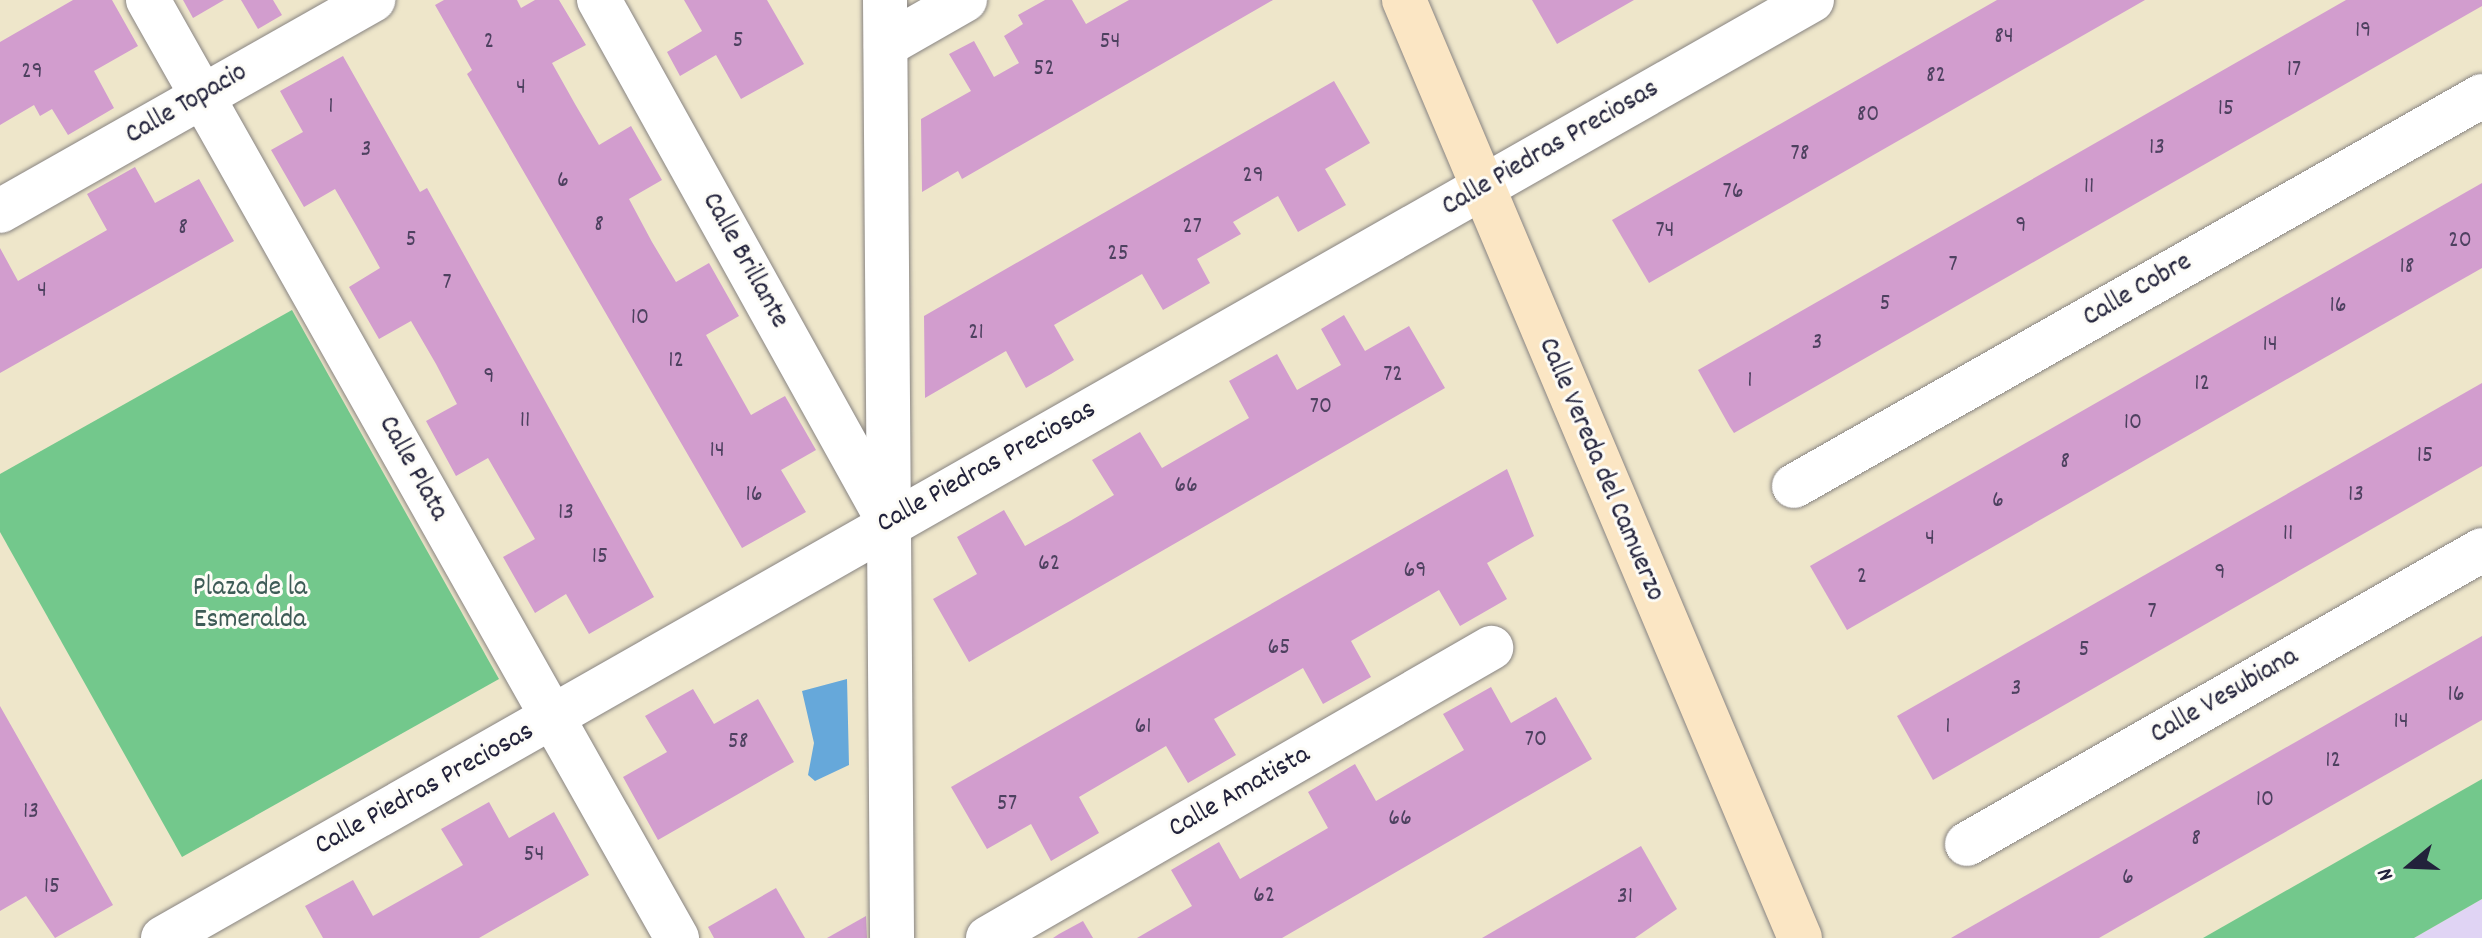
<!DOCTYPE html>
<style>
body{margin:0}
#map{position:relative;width:2482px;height:938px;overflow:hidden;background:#eee6ca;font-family:Dekko,sans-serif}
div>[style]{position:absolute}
.built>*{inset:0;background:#e0d4f4}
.green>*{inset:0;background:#73c88c}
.water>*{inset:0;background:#66a8da}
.building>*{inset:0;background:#d29dce}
.roads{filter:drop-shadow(0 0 2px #888482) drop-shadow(0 0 2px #888482)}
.street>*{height:44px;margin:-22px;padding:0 22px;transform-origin:22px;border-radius:22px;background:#fff}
.secondary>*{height:44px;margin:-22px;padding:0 22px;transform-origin:22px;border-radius:22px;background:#fbe6c4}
span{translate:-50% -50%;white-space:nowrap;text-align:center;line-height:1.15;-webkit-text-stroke:6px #fdfcf7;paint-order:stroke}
.number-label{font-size:24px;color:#4e4160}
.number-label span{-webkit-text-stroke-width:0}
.street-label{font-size:28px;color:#22223b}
.park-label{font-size:28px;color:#3e5c57}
.north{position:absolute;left:2370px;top:826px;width:80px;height:80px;-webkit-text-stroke:6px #fdfcf7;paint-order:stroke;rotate:251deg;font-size:22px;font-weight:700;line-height:32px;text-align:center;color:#22223b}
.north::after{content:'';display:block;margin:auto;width:28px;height:36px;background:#22223b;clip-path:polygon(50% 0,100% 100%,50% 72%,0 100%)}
</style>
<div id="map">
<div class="built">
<div style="clip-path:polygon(2482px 899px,2482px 938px,2414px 938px)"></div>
</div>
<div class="green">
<div style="clip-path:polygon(292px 310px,499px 679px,182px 857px,0 532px,0 474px)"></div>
<div style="clip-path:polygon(2482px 779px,2482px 899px,2414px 938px,2203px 938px)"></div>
</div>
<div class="water">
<div style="clip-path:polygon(847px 679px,849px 765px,815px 781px,808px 775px,814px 743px,802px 691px)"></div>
</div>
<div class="building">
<div style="clip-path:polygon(73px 0,112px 0,138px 46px,94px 71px,114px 108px,68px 135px,52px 109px,40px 116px,34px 105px,0 125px,0 42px)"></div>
<div style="clip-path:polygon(183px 0,224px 0,193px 18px)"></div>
<div style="clip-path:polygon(241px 0,273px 0,282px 15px,258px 29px)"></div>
<div style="clip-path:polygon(444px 0,517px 0,521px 8px,535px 0,559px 0,586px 45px,552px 63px,575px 104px,599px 145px,631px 126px,662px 180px,629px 199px,652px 242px,676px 282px,709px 263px,739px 316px,706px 335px,751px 415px,785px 396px,816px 450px,781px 470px,806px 512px,742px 548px,467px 74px,472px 70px,435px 5px)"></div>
<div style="clip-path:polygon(684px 0,767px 0,804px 64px,741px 99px,716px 55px,680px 76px,667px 52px,702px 31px)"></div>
<div style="clip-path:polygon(1045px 0,1072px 0,1086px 24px,1129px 0,1273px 0,962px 179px,958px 171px,922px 192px,921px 119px,971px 91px,949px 54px,974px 41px,994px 77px,1019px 63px,1004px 36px,1023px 24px,1018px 15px)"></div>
<div style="clip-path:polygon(1532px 0,1634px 0,1557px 44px)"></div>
<div style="clip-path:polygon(1997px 0,2145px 0,1649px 283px,1612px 220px)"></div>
<div style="clip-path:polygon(2346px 0,2482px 0,2482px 6px,1734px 433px,1730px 427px,1698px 370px)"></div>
<div style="clip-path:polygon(343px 56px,420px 192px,427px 188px,654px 597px,589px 634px,566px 594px,535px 613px,503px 557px,535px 539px,488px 458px,456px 476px,426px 421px,457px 404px,436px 364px,411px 321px,379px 339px,349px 287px,380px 268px,357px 227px,335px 189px,304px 207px,271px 150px,303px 132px,280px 91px)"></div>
<div style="clip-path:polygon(1334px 81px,1370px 143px,1325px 169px,1346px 205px,1298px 232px,1278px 196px,1233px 222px,1241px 234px,1197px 259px,1210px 283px,1163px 310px,1142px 274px,1054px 325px,1074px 360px,1051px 374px,1026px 388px,1006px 351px,925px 398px,924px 316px)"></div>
<div style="clip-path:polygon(135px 167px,155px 203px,199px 179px,234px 241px,0 373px,0 248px,18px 281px,107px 230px,87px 194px)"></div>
<div style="clip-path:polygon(2482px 183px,2482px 268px,1847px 630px,1810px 566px)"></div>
<div style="clip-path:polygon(1344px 315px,1365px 351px,1409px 326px,1445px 388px,969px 662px,933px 599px,977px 574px,957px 537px,1004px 510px,1025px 546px,1070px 521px,1114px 495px,1092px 460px,1140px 432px,1162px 468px,1249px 418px,1229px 381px,1277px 354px,1297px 390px,1341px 365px,1321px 329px)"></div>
<div style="clip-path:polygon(2482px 383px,2482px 466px,1933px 780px,1897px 716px)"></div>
<div style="clip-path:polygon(1507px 469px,1534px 536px,1487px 563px,1507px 599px,1460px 626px,1439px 590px,1351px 641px,1371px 677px,1323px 704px,1303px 668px,1214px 719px,1236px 755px,1188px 783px,1166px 746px,1079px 797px,1099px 833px,1051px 861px,1031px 824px,987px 849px,951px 787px)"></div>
<div style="clip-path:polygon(2482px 636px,2482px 720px,2099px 938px,1951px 938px)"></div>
<div style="clip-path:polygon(1491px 687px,1511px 723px,1556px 697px,1592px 759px,1282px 938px,1137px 938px,1192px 906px,1171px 870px,1219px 842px,1240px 879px,1328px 828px,1308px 792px,1355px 764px,1376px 801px,1464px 750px,1443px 714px)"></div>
<div style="clip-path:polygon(693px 689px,714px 724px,758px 699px,794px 762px,658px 840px,623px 777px,667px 752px,645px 716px)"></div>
<div style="clip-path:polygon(0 706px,113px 905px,55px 938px,26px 896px,0 911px)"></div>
<div style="clip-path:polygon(489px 802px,509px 838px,554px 812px,589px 875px,479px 938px,323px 938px,305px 906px,353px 880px,373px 916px,463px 865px,441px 829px)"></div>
<div style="clip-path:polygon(1641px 846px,1677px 909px,1635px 938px,1482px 938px)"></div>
<div style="clip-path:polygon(776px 888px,805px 938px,714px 938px,708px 927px)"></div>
<div style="clip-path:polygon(866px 916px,867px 938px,827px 938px)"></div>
<div style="clip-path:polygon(1083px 921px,1093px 938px,1053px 938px,1059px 934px)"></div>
</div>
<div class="roads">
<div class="street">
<div style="left:148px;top:0;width:1077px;rotate:60.58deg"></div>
<div style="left:599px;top:0;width:591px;rotate:60.96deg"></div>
<div style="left:885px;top:0;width:938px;rotate:89.57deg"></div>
<div style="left:886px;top:45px;width:91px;rotate:-29.7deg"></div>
<div style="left:0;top:211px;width:429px;rotate:-29.5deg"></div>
<div style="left:1794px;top:486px;width:791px;rotate:-29.55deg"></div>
<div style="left:1967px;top:844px;width:593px;rotate:-29.72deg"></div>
<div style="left:163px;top:938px;width:1897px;rotate:-29.63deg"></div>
<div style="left:988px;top:938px;width:581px;rotate:-29.97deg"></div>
</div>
<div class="secondary">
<div style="left:1404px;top:0;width:1018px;rotate:67.11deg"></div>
</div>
</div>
<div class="number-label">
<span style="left:2363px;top:32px">19</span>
<span style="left:2004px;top:38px">84</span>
<span style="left:738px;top:42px">5</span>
<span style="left:489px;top:43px">2</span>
<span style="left:1110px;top:43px">54</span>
<span style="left:1044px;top:70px">52</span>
<span style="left:2294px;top:71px">17</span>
<span style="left:32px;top:73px">29</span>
<span style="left:1936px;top:77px">82</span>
<span style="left:521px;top:89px">4</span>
<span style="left:331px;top:108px">1</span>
<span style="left:2226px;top:110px">15</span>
<span style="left:1868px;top:116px">80</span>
<span style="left:2157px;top:149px">13</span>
<span style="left:366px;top:151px">3</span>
<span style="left:1800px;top:155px">78</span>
<span style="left:1253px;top:177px">29</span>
<span style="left:563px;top:182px">6</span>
<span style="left:2089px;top:188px">11</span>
<span style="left:1733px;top:193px">76</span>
<span style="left:599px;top:226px">8</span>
<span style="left:2021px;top:227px">9</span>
<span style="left:1192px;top:228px">27</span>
<span style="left:183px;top:229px">8</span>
<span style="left:1665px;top:232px">74</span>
<span style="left:411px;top:241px">5</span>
<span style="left:2460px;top:242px">20</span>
<span style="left:1118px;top:255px">25</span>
<span style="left:1953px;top:266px">7</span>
<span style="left:2407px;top:268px">18</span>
<span style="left:447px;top:284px">7</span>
<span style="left:42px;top:292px">4</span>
<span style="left:1885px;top:305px">5</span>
<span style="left:2338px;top:307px">16</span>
<span style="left:640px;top:319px">10</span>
<span style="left:976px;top:334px">21</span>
<span style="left:1817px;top:344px">3</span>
<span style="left:2270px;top:346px">14</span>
<span style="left:676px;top:362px">12</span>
<span style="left:1393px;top:376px">72</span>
<span style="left:489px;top:378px">9</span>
<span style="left:1750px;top:382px">1</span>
<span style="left:2202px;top:385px">12</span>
<span style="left:1321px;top:408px">70</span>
<span style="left:525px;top:422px">11</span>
<span style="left:2133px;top:424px">10</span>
<span style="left:717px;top:452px">14</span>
<span style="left:2425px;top:457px">15</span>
<span style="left:2065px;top:463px">8</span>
<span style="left:1186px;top:487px">66</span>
<span style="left:754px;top:496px">16</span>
<span style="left:2356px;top:496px">13</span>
<span style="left:1998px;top:502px">6</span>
<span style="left:566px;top:514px">13</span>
<span style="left:2288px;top:535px">11</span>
<span style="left:1930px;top:540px">4</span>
<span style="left:600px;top:558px">15</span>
<span style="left:1049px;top:565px">62</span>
<span style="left:1415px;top:572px">69</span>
<span style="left:2220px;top:574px">9</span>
<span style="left:1862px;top:578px">2</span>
<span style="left:2152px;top:613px">7</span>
<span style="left:1279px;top:649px">65</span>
<span style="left:2084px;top:651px">5</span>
<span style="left:2016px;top:690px">3</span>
<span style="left:2456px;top:696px">16</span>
<span style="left:2401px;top:723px">14</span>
<span style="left:1143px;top:728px">61</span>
<span style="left:1948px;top:728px">1</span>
<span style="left:1536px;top:741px">70</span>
<span style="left:738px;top:743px">58</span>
<span style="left:2333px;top:762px">12</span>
<span style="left:2265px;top:801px">10</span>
<span style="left:1007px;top:805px">57</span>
<span style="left:31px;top:813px">13</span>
<span style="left:1400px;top:820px">66</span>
<span style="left:2196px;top:840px">8</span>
<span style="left:534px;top:856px">54</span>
<span style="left:2128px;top:879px">6</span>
<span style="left:52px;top:888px">15</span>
<span style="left:1264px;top:897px">62</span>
<span style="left:1625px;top:898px">31</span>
</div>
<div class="street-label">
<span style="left:187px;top:105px;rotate:-30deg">Calle Topacio</span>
<span style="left:1551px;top:149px;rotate:-30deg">Calle Piedras Preciosas</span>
<span style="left:744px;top:261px;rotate:61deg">Calle Brillante</span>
<span style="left:2138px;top:291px;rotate:-30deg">Calle Cobre</span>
<span style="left:987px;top:468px;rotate:-29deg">Calle Piedras Preciosas</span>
<span style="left:412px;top:469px;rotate:61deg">Calle Plata</span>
<span style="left:1600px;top:470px;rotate:67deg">Calle Vereda del Camuerzo</span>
<span style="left:2225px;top:697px;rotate:-30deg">Calle Vesubiana</span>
<span style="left:425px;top:790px;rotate:-29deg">Calle Piedras Preciosas</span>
<span style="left:1240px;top:793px;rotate:-30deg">Calle Amatista</span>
</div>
<div class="park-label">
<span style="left:250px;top:605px">Plaza de la<br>Esmeralda</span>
</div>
<div class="north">N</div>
</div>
